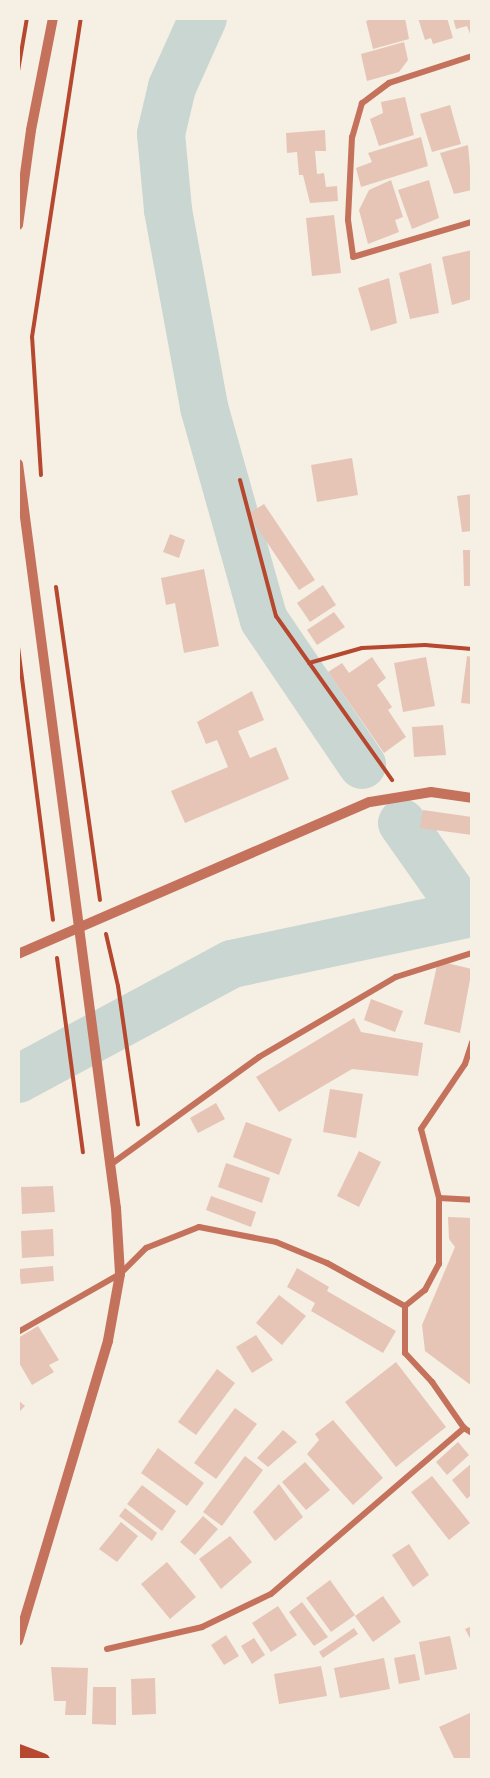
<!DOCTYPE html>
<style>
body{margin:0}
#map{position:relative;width:490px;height:1778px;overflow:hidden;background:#f6efe4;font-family:Spectral,serif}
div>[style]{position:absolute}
.river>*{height:48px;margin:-24px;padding:0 24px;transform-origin:24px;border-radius:24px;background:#c9d6d2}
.building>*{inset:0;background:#e6c5b7}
.path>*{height:4px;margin:-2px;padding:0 2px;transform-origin:2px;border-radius:2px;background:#b5482f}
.minor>*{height:6px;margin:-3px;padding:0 3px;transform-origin:3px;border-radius:3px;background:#c5725c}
.tertiary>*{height:10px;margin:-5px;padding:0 5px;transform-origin:5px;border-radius:5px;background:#c5725c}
.primary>*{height:15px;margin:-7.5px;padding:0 7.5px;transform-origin:7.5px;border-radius:7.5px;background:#b5482f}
span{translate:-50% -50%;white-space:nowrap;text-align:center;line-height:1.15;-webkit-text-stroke:6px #f6efe4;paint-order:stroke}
.frame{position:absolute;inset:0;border:20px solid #f6efe4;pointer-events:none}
</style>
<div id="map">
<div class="river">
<div style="left:203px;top:18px;width:76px;rotate:114.2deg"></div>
<div style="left:172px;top:87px;width:48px;rotate:103.2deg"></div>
<div style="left:161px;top:134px;width:76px;rotate:84.7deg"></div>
<div style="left:168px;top:210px;width:200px;rotate:79.6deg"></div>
<div style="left:204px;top:407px;width:221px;rotate:74.3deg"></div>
<div style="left:264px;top:620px;width:175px;rotate:55.9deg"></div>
<div style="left:402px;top:823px;width:111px;rotate:54.9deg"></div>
<div style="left:18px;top:1079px;width:243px;rotate:-28.3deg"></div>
<div style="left:232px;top:964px;width:245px;rotate:-12deg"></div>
</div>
<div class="building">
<div style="clip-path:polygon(375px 18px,405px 18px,409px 39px,373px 49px,366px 21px)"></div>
<div style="clip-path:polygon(418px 18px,447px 18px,453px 38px,433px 44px,431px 38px,425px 40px)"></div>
<div style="clip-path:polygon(453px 18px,472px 18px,472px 39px,467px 26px,456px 29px)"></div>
<div style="clip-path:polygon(404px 42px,408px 60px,399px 72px,367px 81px,361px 54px)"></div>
<div style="clip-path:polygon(405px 97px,414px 135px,379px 146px,370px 119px,383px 113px,381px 102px)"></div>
<div style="clip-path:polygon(450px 105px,461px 144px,432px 152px,420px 114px)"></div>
<div style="clip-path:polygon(325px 130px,326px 151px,315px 151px,317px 174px,324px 173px,326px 187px,337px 186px,338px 201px,310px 203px,303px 175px,299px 175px,297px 152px,287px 153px,286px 133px)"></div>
<div style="clip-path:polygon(421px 137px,428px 166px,361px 187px,356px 168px,372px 162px,368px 153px)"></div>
<div style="clip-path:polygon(468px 145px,472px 190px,454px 194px,440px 153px)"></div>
<div style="clip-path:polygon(391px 180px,403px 217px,395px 220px,399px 232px,368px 244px,359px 210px,369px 190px)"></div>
<div style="clip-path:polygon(429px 180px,439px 218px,412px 229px,398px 190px)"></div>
<div style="clip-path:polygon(334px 215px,341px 273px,312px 276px,306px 218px)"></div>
<div style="clip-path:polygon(472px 250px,472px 299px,452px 305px,442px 257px)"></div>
<div style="clip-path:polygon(431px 263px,439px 313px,410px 319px,399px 273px)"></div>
<div style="clip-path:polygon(389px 278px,397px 323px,371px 331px,358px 288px)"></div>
<div style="clip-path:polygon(352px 458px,358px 495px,317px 502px,311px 465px)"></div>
<div style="clip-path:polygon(472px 494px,472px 531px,462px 532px,457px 496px)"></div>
<div style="clip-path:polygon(264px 504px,315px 580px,299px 590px,248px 514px)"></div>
<div style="clip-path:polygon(170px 534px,185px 540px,179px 558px,163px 552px)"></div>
<div style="clip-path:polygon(463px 550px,472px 550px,472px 586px,464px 586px)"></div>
<div style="clip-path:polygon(204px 569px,219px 646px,184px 653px,175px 603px,166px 605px,161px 578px)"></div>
<div style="clip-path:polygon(323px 585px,336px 605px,310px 622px,297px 603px)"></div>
<div style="clip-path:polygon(334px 612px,345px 627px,317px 645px,307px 630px)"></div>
<div style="clip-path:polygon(467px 656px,472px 657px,472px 704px,461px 703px)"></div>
<div style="clip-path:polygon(372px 657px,386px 678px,377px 685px,392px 707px,388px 710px,406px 737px,384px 753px,328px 672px,342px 663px,349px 673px)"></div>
<div style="clip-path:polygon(426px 657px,435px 706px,403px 712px,394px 663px)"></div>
<div style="clip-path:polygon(252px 691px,264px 720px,238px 731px,250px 758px,276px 747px,289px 779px,185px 823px,171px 791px,228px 767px,217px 740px,206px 744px,197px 722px)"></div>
<div style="clip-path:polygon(443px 725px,446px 755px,414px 757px,412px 727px)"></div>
<div style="clip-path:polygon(423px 810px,472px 817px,472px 835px,420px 828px)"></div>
<div style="clip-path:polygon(438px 961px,472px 969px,460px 1033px,424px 1024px)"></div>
<div style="clip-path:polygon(371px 999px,403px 1011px,395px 1032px,364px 1020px)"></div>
<div style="clip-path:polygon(354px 1018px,361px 1032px,423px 1043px,418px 1076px,352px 1069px,279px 1112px,256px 1077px)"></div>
<div style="clip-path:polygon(330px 1089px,363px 1094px,356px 1138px,323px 1132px)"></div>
<div style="clip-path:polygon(216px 1103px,225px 1119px,198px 1133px,190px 1118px)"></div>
<div style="clip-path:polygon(246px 1122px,292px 1139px,279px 1175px,233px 1157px)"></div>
<div style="clip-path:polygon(359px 1151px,381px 1162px,359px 1207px,337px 1196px)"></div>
<div style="clip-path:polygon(226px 1163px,270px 1178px,262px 1203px,218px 1187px)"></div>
<div style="clip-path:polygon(53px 1186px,55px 1212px,22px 1214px,21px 1187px)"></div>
<div style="clip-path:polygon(211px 1196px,256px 1212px,251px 1227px,206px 1210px)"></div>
<div style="clip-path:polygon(448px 1217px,472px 1218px,472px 1386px,425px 1351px,422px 1325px,455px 1247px,449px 1239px)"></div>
<div style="clip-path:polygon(53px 1229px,54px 1256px,22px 1258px,21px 1231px)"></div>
<div style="clip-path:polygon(53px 1266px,54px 1281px,21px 1284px,19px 1269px)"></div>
<div style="clip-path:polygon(297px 1268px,329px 1287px,327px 1291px,396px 1331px,383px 1353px,311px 1311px,315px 1303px,287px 1287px)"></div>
<div style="clip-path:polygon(279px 1295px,306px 1316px,282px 1345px,256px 1323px)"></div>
<div style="clip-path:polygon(38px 1326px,59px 1360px,49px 1365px,54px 1372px,32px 1385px,18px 1361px,18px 1338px)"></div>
<div style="clip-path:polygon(256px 1335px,273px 1360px,252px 1373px,236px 1347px)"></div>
<div style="clip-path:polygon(396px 1362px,446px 1427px,396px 1467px,345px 1402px)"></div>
<div style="clip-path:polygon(217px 1369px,235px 1383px,196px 1435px,178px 1422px)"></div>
<div style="clip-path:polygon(18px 1400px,25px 1406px,18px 1413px)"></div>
<div style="clip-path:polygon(235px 1408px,257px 1424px,216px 1479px,194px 1463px)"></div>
<div style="clip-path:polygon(333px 1420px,383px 1478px,353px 1505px,307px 1454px,319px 1440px,315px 1434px)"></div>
<div style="clip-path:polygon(283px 1430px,297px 1442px,268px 1467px,257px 1458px)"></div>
<div style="clip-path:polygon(458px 1442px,469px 1455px,447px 1475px,436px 1462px)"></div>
<div style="clip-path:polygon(158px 1448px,204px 1483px,187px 1506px,141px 1473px)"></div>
<div style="clip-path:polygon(245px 1456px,263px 1470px,222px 1526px,203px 1512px)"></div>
<div style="clip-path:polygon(305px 1462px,330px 1490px,306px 1510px,282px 1482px)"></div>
<div style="clip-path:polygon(472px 1463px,472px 1494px,467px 1499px,452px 1480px)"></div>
<div style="clip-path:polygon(432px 1476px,470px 1523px,449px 1540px,411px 1492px)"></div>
<div style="clip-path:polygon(279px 1484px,303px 1517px,275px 1541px,253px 1512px)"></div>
<div style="clip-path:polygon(142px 1485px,176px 1511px,162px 1531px,127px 1504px)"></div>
<div style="clip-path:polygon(125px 1508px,157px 1533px,152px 1541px,119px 1516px)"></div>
<div style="clip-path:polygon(203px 1516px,218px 1529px,195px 1555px,180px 1542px)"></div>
<div style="clip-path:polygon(121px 1522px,138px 1536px,117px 1562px,99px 1549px)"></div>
<div style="clip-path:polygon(230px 1536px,252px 1562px,221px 1589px,199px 1559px)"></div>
<div style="clip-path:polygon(409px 1544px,429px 1575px,413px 1587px,392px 1555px)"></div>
<div style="clip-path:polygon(167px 1562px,196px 1597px,170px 1619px,141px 1584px)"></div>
<div style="clip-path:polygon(330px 1580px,355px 1615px,331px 1632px,306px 1598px)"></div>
<div style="clip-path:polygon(383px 1596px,401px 1622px,373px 1642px,355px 1616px)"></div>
<div style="clip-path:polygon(302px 1602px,328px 1637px,314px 1646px,289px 1612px)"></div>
<div style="clip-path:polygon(278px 1606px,297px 1635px,271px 1652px,252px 1623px)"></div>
<div style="clip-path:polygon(472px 1626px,472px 1642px,465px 1629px)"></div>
<div style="clip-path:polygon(354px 1628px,358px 1634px,323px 1658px,319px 1652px)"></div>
<div style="clip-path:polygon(226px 1635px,239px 1656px,224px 1665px,211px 1645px)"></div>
<div style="clip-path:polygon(450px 1636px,457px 1669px,425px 1675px,419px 1642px)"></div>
<div style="clip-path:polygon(254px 1638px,265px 1655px,252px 1664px,241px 1646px)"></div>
<div style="clip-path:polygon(415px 1654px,420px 1680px,399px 1684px,394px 1658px)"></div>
<div style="clip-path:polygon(384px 1658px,390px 1689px,340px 1698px,334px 1668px)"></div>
<div style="clip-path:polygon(321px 1666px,327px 1696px,279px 1704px,274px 1674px)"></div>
<div style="clip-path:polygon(51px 1667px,88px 1668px,86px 1715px,65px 1715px,66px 1701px,54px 1701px)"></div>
<div style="clip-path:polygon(155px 1678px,156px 1714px,132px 1715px,131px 1679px)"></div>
<div style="clip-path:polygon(93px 1687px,116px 1687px,116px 1725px,92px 1724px)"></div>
<div style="clip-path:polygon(472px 1712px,472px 1760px,455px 1760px,439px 1727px)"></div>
</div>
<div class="path">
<div style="left:18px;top:71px;width:54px;rotate:-80.4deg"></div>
<div style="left:41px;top:475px;width:138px;rotate:-93.7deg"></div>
<div style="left:32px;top:337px;width:323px;rotate:-81.3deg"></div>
<div style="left:240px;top:480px;width:141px;rotate:75.2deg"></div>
<div style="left:276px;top:616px;width:201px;rotate:54.7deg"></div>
<div style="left:56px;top:587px;width:316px;rotate:82deg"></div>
<div style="left:18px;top:647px;width:275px;rotate:82.7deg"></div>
<div style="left:309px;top:663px;width:55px;rotate:-15.8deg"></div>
<div style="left:362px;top:648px;width:63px;rotate:-2.7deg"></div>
<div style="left:425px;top:645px;width:47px;rotate:4.9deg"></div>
<div style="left:106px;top:934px;width:53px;rotate:77deg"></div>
<div style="left:118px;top:986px;width:140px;rotate:81.8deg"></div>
<div style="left:57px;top:958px;width:196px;rotate:82.4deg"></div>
</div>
<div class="minor">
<div style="left:472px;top:56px;width:87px;rotate:162deg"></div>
<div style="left:389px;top:83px;width:34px;rotate:143deg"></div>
<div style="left:362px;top:103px;width:35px;rotate:106deg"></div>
<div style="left:352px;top:137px;width:83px;rotate:92.8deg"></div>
<div style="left:348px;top:220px;width:37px;rotate:82deg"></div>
<div style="left:353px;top:257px;width:124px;rotate:-16.4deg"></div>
<div style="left:110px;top:1165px;width:184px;rotate:-35.9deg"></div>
<div style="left:259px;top:1057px;width:159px;rotate:-30.3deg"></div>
<div style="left:396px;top:977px;width:80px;rotate:-17.5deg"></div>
<div style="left:439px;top:1198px;width:33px;rotate:3deg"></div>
<div style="left:405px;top:1306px;width:26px;rotate:-39deg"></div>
<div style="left:425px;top:1290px;width:30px;rotate:-62deg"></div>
<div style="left:439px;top:1264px;width:66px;rotate:-90deg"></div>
<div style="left:439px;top:1198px;width:71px;rotate:-104.6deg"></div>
<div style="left:421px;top:1129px;width:78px;rotate:-55.9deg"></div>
<div style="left:465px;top:1064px;width:23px;rotate:-72deg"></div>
<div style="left:405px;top:1306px;width:47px;rotate:90deg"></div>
<div style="left:405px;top:1353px;width:40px;rotate:47deg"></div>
<div style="left:432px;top:1382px;width:56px;rotate:55.2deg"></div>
<div style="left:464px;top:1428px;width:9px;rotate:32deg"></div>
<div style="left:18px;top:1332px;width:117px;rotate:-29.6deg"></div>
<div style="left:120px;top:1274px;width:37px;rotate:-45deg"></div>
<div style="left:146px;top:1248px;width:57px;rotate:-21.6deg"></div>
<div style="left:199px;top:1227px;width:78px;rotate:11deg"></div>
<div style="left:276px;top:1242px;width:55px;rotate:22.4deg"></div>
<div style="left:327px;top:1263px;width:89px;rotate:28.9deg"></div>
<div style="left:107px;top:1649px;width:98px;rotate:-13deg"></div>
<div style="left:202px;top:1627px;width:76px;rotate:-25.6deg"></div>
<div style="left:271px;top:1594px;width:255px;rotate:-40.7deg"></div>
</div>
<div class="tertiary">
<div style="left:18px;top:225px;width:96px;rotate:-82.2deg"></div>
<div style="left:31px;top:130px;width:114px;rotate:-78.9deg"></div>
<div style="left:18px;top:464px;width:750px;rotate:82.5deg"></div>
<div style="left:116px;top:1208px;width:66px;rotate:86.5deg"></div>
<div style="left:120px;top:1274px;width:68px;rotate:100.2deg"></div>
<div style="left:108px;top:1341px;width:313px;rotate:106.7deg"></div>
<div style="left:18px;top:954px;width:383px;rotate:-23.4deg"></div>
<div style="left:370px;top:802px;width:62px;rotate:-9.3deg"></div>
<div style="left:431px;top:792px;width:41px;rotate:8.3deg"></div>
</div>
<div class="primary">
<div style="left:18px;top:1751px;width:26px;rotate:21deg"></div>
</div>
<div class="frame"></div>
</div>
